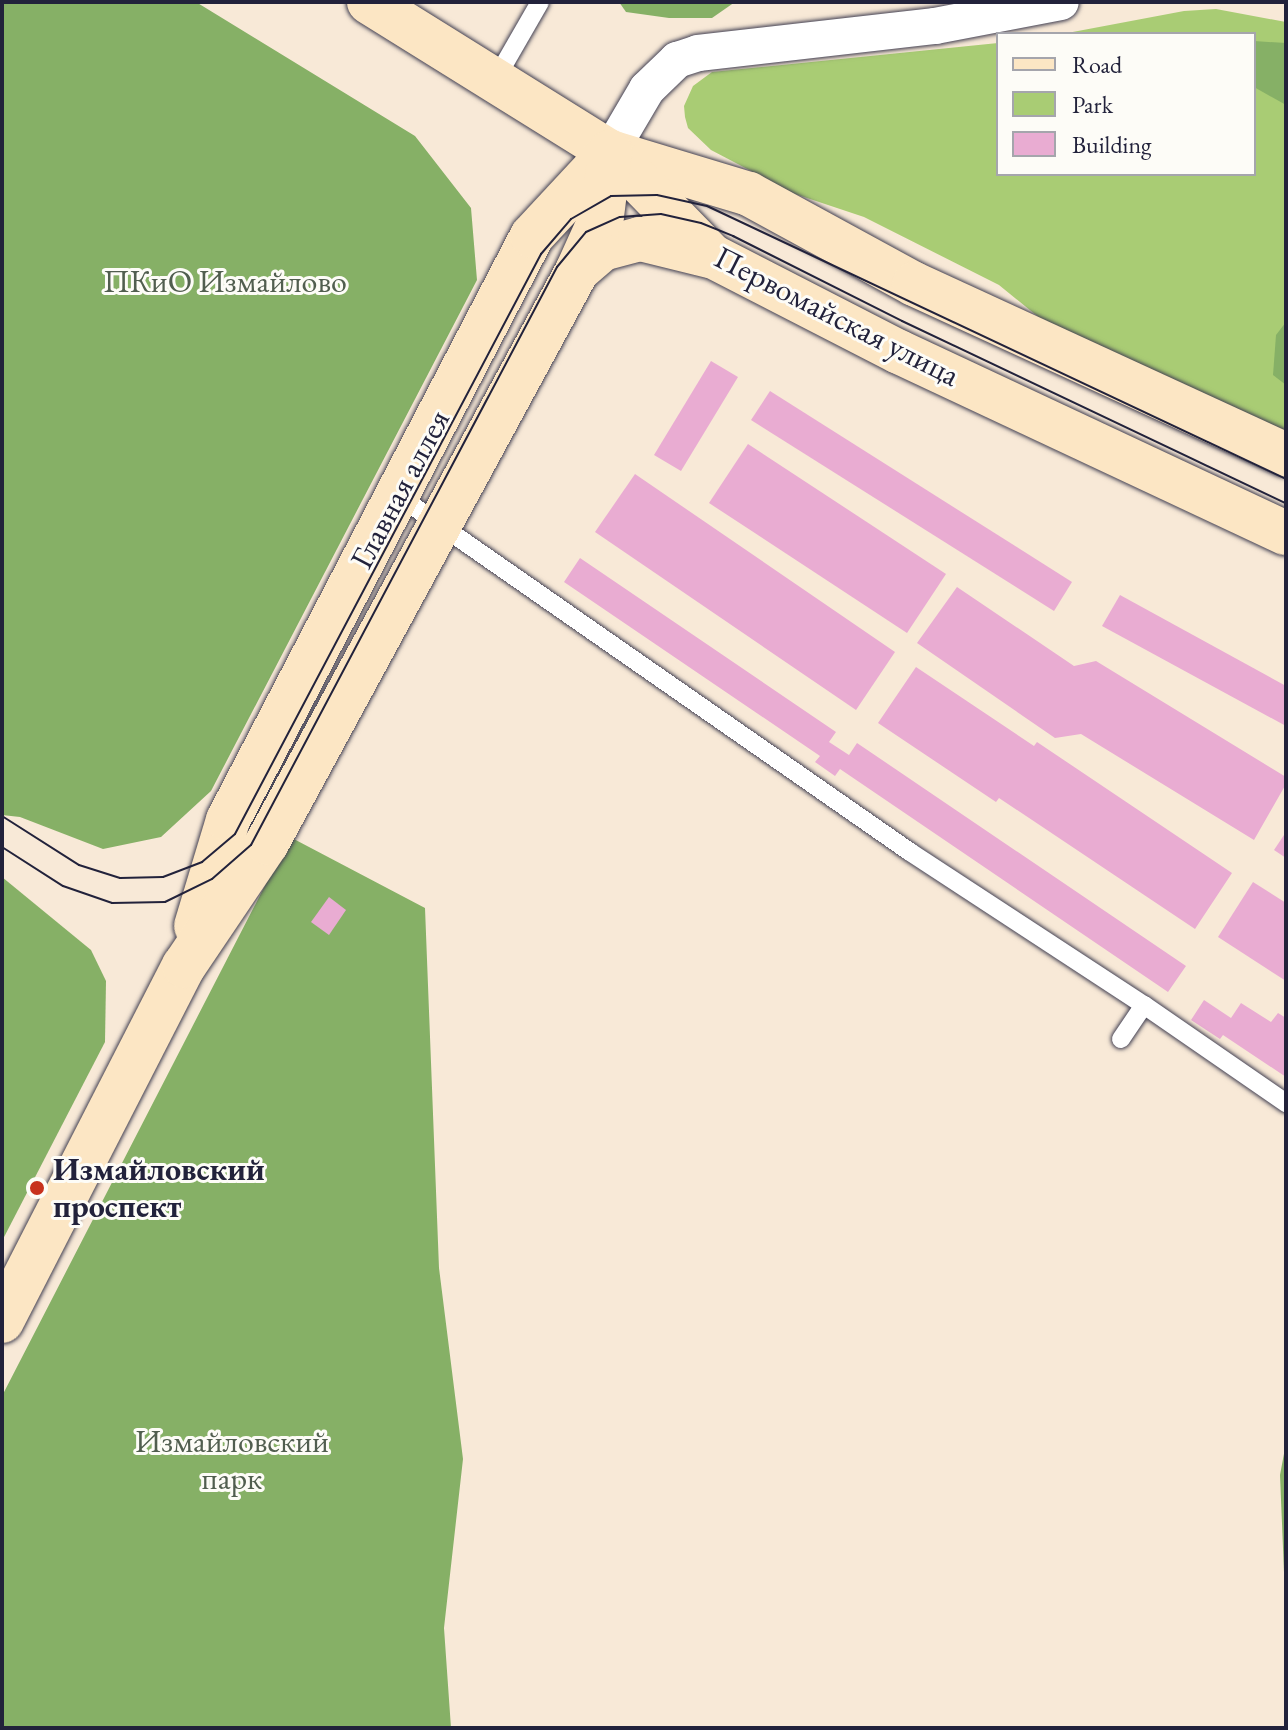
<!DOCTYPE html>
<meta charset="utf-8">
<style>
body{margin:0}
#map{position:relative;width:1288px;height:1730px;overflow:hidden;background:#f8e9d7;font-family:"EB Garamond",serif}
div>[style]{position:absolute}
.green>*{inset:0;background:#a9cc74}
.forest>*{inset:0;background:#86b066}
.building>*{inset:0;background:#e9acd2}
.roads{filter:drop-shadow(0 0 2px #424052) drop-shadow(0 0 2px #424052)}
.lane>*{height:18px;margin:-9px;padding:0 9px;transform-origin:9px;border-radius:9px;background:#fff}
.street>*{height:36px;margin:-18px;padding:0 18px;transform-origin:18px;border-radius:18px;background:#fff}
.secondary>*{height:44px;margin:-22px;padding:0 22px;transform-origin:22px;border-radius:22px;background:#fce6c4}
.tram>*{height:2px;margin:-1px;padding:0 1px;transform-origin:1px;border-radius:1px;background:#22223b}
.dots>*{width:22px;height:22px;translate:-50% -50%;box-sizing:border-box;border:4px solid #fdfcf7;border-radius:50%}
span{translate:-50% -50%;white-space:nowrap;text-align:center;line-height:1.15;-webkit-text-stroke:6px #fdfcf7;paint-order:stroke}
.park-label{font-size:32px;color:#515e4f}
.street-label{font-size:32px;color:#22223b}
.poi-label{font-size:32px;color:#22223b;font-weight:700}
.left{translate:0 -50%;text-align:left}
.frame{position:absolute;inset:0;border:4px solid #22223b;pointer-events:none}
.legend{position:absolute;left:996px;top:32px;width:260px;height:144px;box-sizing:border-box;background:#fdfcf7;border:2px solid #a5a5ac;margin:0;padding:10px 14px;list-style:none;font-size:24px;color:#22223b}
.legend li{display:flex;align-items:center;gap:16px;height:40px}
.legend b{width:40px;border:2px solid #a5a5ac}
</style>
<div id="map">
<div class="green">
<div style="clip-path:polygon(1216px 9px,1286px 22px,1286px 444px,1057px 332px,999px 285px,864px 217px,795px 194px,711px 150px,688px 128px,685px 117px,684px 106px,693px 86px,712px 72px,998px 43px,998px 174px,1254px 174px,1254px 34px,1062px 34px,1184px 11px)"></div>
</div>
<div class="forest">
<div style="clip-path:polygon(2px 2px,196px 2px,415px 136px,471px 208px,477px 280px,211px 791px,161px 837px,103px 849px,20px 817px,2px 815px)"></div>
<div style="clip-path:polygon(619px 2px,735px 2px,712px 18px,669px 18px,626px 12px)"></div>
<div style="clip-path:polygon(1254px 41px,1286px 43px,1286px 105px,1254px 87px)"></div>
<div style="clip-path:polygon(1286px 322px,1286px 385px,1273px 375px,1276px 335px)"></div>
<div style="clip-path:polygon(290px 837px,425px 908px,439px 1268px,463px 1459px,444px 1628px,451px 1728px,2px 1728px,2px 1396px)"></div>
<div style="clip-path:polygon(2px 877px,91px 950px,106px 981px,105px 1042px,2px 1241px)"></div>
<div style="clip-path:polygon(1286px 1443px,1286px 1621px,1280px 1475px)"></div>
</div>
<div class="building">
<div style="clip-path:polygon(711px 361px,738px 377px,681px 471px,654px 455px)"></div>
<div style="clip-path:polygon(770px 391px,1072px 582px,1054px 611px,751px 420px)"></div>
<div style="clip-path:polygon(748px 444px,946px 574px,907px 633px,709px 503px)"></div>
<div style="clip-path:polygon(635px 474px,895px 652px,856px 710px,595px 532px)"></div>
<div style="clip-path:polygon(580px 558px,836px 732px,829px 742px,849px 755px,857px 743px,1186px 966px,1168px 992px,840px 769px,835px 776px,815px 762px,820px 756px,564px 582px)"></div>
<div style="clip-path:polygon(957px 587px,1074px 666px,1096px 661px,1286px 777px,1286px 784px,1254px 840px,1081px 734px,1055px 738px,917px 643px)"></div>
<div style="clip-path:polygon(1120px 595px,1286px 686px,1286px 726px,1102px 626px)"></div>
<div style="clip-path:polygon(916px 667px,1034px 746px,1037px 742px,1232px 873px,1195px 929px,999px 798px,996px 802px,878px 723px)"></div>
<div style="clip-path:polygon(1286px 832px,1286px 858px,1274px 850px)"></div>
<div style="clip-path:polygon(1253px 882px,1286px 903px,1286px 981px,1218px 937px)"></div>
<div style="clip-path:polygon(329px 897px,346px 910px,329px 935px,311px 922px)"></div>
<div style="clip-path:polygon(1204px 1000px,1231px 1018px,1241px 1003px,1271px 1022px,1278px 1013px,1286px 1018px,1286px 1077px,1223px 1035px,1220px 1039px,1191px 1020px)"></div>
</div>
<div class="roads">
<div class="lane">
<div style="left:494px;top:82px;width:92px;rotate:-60.1deg"></div>
<div style="left:397px;top:495px;width:625px;rotate:34.83deg"></div>
<div style="left:910px;top:852px;width:280px;rotate:33.2deg"></div>
<div style="left:1144px;top:1005px;width:173px;rotate:34.6deg"></div>
<div style="left:1121px;top:1039px;width:41px;rotate:-55.9deg"></div>
</div>
<div class="street">
<div style="left:610px;top:152px;width:73px;rotate:-59.6deg"></div>
<div style="left:647px;top:89px;width:42px;rotate:-44deg"></div>
<div style="left:677px;top:60px;width:22px;rotate:-18deg"></div>
<div style="left:698px;top:53px;width:239px;rotate:-6.5deg"></div>
<div style="left:935px;top:26px;width:128px;rotate:-10.8deg"></div>
</div>
<div class="secondary">
<div style="left:369px;top:2px;width:284px;rotate:31.9deg"></div>
<div style="left:610px;top:152px;width:145px;rotate:16.8deg"></div>
<div style="left:749px;top:194px;width:188px;rotate:28.6deg"></div>
<div style="left:914px;top:284px;width:409px;rotate:24.7deg"></div>
<div style="left:614px;top:156px;width:140px;rotate:45.6deg"></div>
<div style="left:712px;top:256px;width:210px;rotate:27.2deg"></div>
<div style="left:899px;top:352px;width:427px;rotate:25.1deg"></div>
<div style="left:577px;top:271px;width:33px;rotate:-41deg"></div>
<div style="left:602px;top:249px;width:39px;rotate:-15deg"></div>
<div style="left:640px;top:239px;width:72px;rotate:13.7deg"></div>
<div style="left:196px;top:926px;width:111px;rotate:-73.2deg"></div>
<div style="left:228px;top:820px;width:658px;rotate:-62.5deg"></div>
<div style="left:532px;top:236px;width:115px;rotate:-47.1deg"></div>
<div style="left:2px;top:1321px;width:399px;rotate:-62.9deg"></div>
<div style="left:184px;top:966px;width:148px;rotate:-56deg"></div>
<div style="left:267px;top:843px;width:651px;rotate:-61.54deg"></div>
<div style="left:577px;top:271px;width:60px;rotate:-65.6deg"></div>
<div style="left:602px;top:216px;width:64px;rotate:-82.9deg"></div>
</div>
</div>
<div class="tram">
<div style="left:2px;top:816px;width:91px;rotate:32.5deg"></div>
<div style="left:79px;top:865px;width:43px;rotate:17.6deg"></div>
<div style="left:120px;top:878px;width:43px;rotate:-1.3deg"></div>
<div style="left:163px;top:877px;width:42px;rotate:-21deg"></div>
<div style="left:202px;top:862px;width:43px;rotate:-40.3deg"></div>
<div style="left:235px;top:834px;width:656px;rotate:-62.18deg"></div>
<div style="left:541px;top:254px;width:46px;rotate:-49.4deg"></div>
<div style="left:571px;top:219px;width:46px;rotate:-29.9deg"></div>
<div style="left:611px;top:196px;width:46px;rotate:-1.2deg"></div>
<div style="left:657px;top:195px;width:51px;rotate:12.4deg"></div>
<div style="left:707px;top:206px;width:640px;rotate:25.24deg"></div>
<div style="left:2px;top:847px;width:72px;rotate:32.6deg"></div>
<div style="left:63px;top:886px;width:52px;rotate:19.1deg"></div>
<div style="left:112px;top:903px;width:53px;rotate:-1.1deg"></div>
<div style="left:165px;top:902px;width:52px;rotate:-26.1deg"></div>
<div style="left:212px;top:879px;width:52px;rotate:-41.1deg"></div>
<div style="left:251px;top:845px;width:654px;rotate:-62.1deg"></div>
<div style="left:557px;top:267px;width:45px;rotate:-50.4deg"></div>
<div style="left:586px;top:232px;width:37px;rotate:-24deg"></div>
<div style="left:620px;top:217px;width:41px;rotate:-4.2deg"></div>
<div style="left:661px;top:214px;width:41px;rotate:12.7deg"></div>
<div style="left:701px;top:223px;width:35px;rotate:22deg"></div>
<div style="left:733px;top:236px;width:189px;rotate:26.7deg"></div>
<div style="left:902px;top:321px;width:425px;rotate:25.4deg"></div>
</div>
<div class="dots">
<div style="left:37px;top:1188px;background:#c8321e"></div>
</div>
<div class="park-label">
<span style="left:225px;top:281px">ПКиО Измайлово</span>
<span style="left:232px;top:1460px">Измайловский<br>парк</span>
</div>
<div class="street-label">
<span style="left:837px;top:316px;rotate:27deg">Первомайская улица</span>
<span style="left:400px;top:489px;rotate:-62deg">Главная аллея</span>
</div>
<div class="poi-label">
<span class="left" style="left:53px;top:1188px">Измайловский<br>проспект</span>
</div>
<div class="frame"></div>
<ul class="legend">
<li><b style="height:10px;background:#fce6c4"></b>Road</li>
<li><b style="height:22px;background:#a9cc74"></b>Park</li>
<li><b style="height:22px;background:#e9acd2"></b>Building</li>
</ul>
</div>
